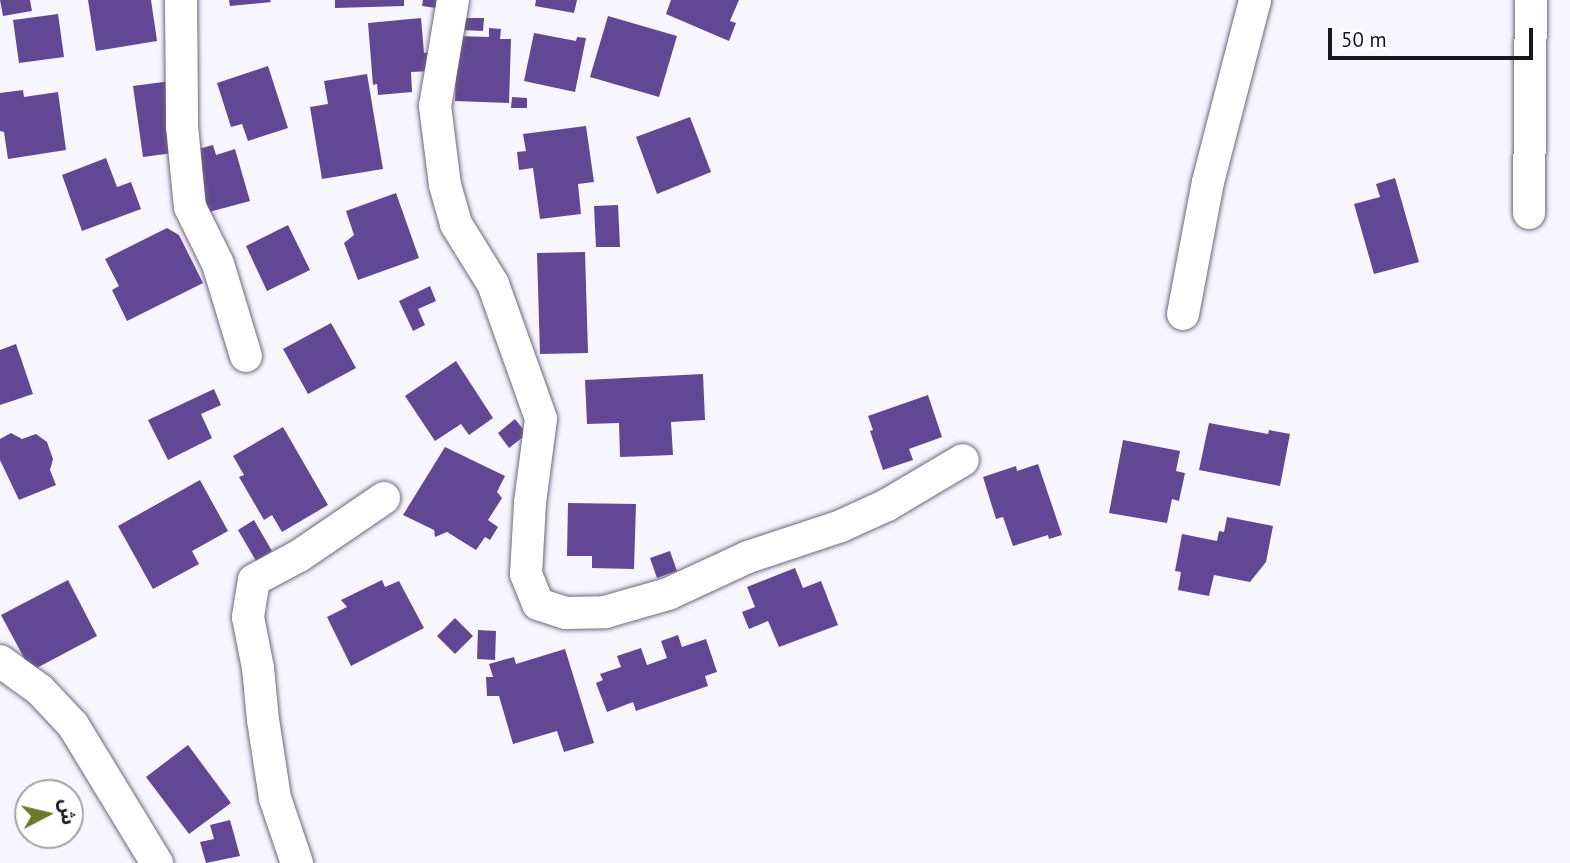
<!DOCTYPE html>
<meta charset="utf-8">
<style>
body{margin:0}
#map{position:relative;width:1570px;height:863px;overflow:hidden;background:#f7f5fe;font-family:"PT Sans","Noto Sans Arabic",sans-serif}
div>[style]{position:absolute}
.building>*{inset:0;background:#624894}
.roads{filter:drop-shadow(0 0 2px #6e687d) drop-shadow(0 0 2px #6e687d)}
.minor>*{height:32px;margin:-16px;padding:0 16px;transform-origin:16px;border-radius:16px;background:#fff}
span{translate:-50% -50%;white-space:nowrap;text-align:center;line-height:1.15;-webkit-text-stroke:7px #fff;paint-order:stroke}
.north{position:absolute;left:14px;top:779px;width:70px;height:70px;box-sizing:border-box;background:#fff;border:2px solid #a3a2a5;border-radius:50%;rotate:83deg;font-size:19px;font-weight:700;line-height:28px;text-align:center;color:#18161e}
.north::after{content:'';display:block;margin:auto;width:24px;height:32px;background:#6d7824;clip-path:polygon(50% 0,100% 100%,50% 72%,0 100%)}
.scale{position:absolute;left:1328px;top:28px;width:205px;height:32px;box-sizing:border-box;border:4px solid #18161e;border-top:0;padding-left:9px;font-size:21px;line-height:24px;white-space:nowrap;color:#18161e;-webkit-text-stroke:5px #fff;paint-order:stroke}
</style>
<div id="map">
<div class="building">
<div style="clip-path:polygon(0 0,30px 0,32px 11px,3px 16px)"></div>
<div style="clip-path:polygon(88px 0,151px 0,157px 41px,96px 51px)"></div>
<div style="clip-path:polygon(229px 0,270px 0,271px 2px,230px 6px)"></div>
<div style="clip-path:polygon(335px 0,404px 0,404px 6px,335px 8px)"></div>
<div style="clip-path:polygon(423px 0,437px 0,436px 8px,422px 6px)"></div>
<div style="clip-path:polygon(536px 0,577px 0,574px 13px,535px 6px)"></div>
<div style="clip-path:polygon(671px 0,739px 0,730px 21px,736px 23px,729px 41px,666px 14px)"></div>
<div style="clip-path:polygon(58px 14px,64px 57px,19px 63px,13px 20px)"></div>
<div style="clip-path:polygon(608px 16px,677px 36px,659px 97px,590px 77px)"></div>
<div style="clip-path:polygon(421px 18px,424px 53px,429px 52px,431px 71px,411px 72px,412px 92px,378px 95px,377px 84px,373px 85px,368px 23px)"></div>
<div style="clip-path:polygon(461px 18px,484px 18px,483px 31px,461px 30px)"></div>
<div style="clip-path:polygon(489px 28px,501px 29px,500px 39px,511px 39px,509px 103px,455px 101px,457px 36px,489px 37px)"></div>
<div style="clip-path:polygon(534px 33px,576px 41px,577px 37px,586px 38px,575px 92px,524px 81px)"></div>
<div style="clip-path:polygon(268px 66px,288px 128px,248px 141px,242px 124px,231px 127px,217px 83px)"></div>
<div style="clip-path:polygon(367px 74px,383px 169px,322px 179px,310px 107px,328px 104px,324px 81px)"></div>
<div style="clip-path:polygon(171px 81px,180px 152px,143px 157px,133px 86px)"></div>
<div style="clip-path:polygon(23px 90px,24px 97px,58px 92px,66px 150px,8px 159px,4px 132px,0 131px,0 93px)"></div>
<div style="clip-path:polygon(512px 97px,527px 98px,527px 108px,511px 108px)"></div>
<div style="clip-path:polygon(690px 117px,711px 172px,657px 194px,636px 137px)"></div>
<div style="clip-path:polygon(586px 126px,594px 182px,578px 184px,581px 214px,540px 219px,533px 168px,519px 170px,517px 152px,526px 151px,523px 134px)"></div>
<div style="clip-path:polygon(213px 145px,216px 155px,235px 149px,250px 201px,209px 212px,191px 151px)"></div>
<div style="clip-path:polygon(106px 158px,117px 187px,131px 182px,141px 209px,82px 231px,62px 175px)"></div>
<div style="clip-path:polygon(1395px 178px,1419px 262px,1374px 274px,1354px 204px,1380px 197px,1376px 184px)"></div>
<div style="clip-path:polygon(396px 193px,419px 258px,358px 280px,344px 243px,354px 235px,346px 211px)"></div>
<div style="clip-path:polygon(618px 205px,620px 247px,596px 247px,594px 206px)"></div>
<div style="clip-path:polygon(288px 225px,310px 270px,267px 291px,246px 246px)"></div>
<div style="clip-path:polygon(167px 228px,179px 235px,203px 283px,127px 321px,112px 290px,119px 286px,105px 259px)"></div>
<div style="clip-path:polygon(585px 252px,588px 353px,540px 354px,537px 253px)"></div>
<div style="clip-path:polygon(430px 286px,436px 301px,418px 309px,425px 325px,413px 331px,399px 301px)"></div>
<div style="clip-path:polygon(331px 323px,356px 368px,308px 394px,283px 349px)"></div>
<div style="clip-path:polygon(16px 344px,33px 394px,0 405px,0 350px)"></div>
<div style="clip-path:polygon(456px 361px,493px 418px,469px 435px,461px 424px,435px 441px,405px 396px)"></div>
<div style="clip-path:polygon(703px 374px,705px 420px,671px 422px,673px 455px,620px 457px,619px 423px,587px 424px,585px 380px)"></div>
<div style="clip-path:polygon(214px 389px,221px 405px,201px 414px,212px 438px,168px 460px,148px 420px)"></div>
<div style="clip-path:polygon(928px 395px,942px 437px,909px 449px,913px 460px,883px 470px,870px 431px,873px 430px,868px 416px)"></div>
<div style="clip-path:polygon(515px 419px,527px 434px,509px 448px,498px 433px)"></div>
<div style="clip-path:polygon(1209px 423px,1268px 434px,1269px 430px,1290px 434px,1280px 486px,1199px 470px)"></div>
<div style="clip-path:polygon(283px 427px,328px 505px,282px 532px,272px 515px,264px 520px,239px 477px,244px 475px,233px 456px)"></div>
<div style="clip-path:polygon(11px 433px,22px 439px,36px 434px,47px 442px,53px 459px,50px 470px,56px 485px,19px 500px,0 460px,0 439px)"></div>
<div style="clip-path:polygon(1123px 440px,1180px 451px,1176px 471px,1185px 473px,1179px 501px,1172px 499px,1167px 523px,1109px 513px)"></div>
<div style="clip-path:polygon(445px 447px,505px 476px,497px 492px,502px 498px,488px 520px,498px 527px,490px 540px,485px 537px,476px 550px,447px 532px,435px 537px,434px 530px,403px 515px)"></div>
<div style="clip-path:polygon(1038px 464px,1062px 535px,1049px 539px,1048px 535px,1013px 546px,1003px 517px,996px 519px,983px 477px,1016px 466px,1017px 471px)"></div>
<div style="clip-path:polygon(200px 480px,228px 531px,192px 551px,199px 564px,153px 589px,118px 526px)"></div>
<div style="clip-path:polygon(568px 503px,636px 504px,634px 569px,592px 568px,592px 556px,567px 556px)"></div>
<div style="clip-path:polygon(1227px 517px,1273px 526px,1266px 562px,1250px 582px,1214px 575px,1209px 596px,1178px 590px,1181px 572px,1175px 571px,1182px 534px,1217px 541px,1219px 531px,1224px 532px)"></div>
<div style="clip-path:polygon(254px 520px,272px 551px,256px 561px,238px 530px)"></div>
<div style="clip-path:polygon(670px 551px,677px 571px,657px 578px,650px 558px)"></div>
<div style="clip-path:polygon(795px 568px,803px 588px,821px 581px,838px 625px,779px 647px,768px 621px,749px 629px,742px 612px,755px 607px,747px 587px)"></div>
<div style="clip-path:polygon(68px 580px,97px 636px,31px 671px,1px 615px)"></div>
<div style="clip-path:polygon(382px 580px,385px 587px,399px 581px,424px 628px,351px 666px,327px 617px,347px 607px,341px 600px)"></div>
<div style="clip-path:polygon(455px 618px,473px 636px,455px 654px,437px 636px)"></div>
<div style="clip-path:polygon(478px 630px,496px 631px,495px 660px,477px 659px)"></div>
<div style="clip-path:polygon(678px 635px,682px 647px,706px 639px,717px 672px,705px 676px,708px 686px,636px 711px,633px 702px,607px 712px,596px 683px,603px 680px,600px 674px,621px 667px,617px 656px,641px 648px,647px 665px,667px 658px,661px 641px)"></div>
<div style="clip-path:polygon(565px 649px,594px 743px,564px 752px,557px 731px,513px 744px,499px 696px,487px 696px,486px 677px,493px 677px,489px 664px,514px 657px,516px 664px)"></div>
<div style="clip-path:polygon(188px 745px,231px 803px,189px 834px,146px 777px)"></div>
<div style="clip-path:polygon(230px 820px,240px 856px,206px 863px,200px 842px,214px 839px,210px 825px)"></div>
</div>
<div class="roads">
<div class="minor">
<div style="left:181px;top:0;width:126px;rotate:89.5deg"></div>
<div style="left:182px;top:126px;width:81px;rotate:84.4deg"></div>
<div style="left:190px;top:207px;width:64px;rotate:63.8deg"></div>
<div style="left:218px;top:264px;width:96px;rotate:73.1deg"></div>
<div style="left:453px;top:0;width:108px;rotate:99.6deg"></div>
<div style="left:435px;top:106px;width:80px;rotate:82.8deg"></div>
<div style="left:445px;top:185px;width:41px;rotate:74.2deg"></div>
<div style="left:456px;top:224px;width:70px;rotate:58.3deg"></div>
<div style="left:493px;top:284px;width:143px;rotate:70.4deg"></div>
<div style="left:541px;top:419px;width:85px;rotate:97.5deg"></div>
<div style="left:530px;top:503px;width:71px;rotate:93.2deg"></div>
<div style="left:526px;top:574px;width:32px;rotate:68deg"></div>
<div style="left:538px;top:604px;width:29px;rotate:18deg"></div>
<div style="left:566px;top:613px;width:39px;rotate:-1deg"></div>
<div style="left:605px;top:612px;width:66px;rotate:-15.9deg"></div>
<div style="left:668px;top:594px;width:88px;rotate:-24.8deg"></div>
<div style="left:748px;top:557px;width:98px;rotate:-18.4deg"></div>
<div style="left:841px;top:526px;width:51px;rotate:-24.5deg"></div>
<div style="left:887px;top:505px;width:88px;rotate:-30.6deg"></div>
<div style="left:1529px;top:213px;width:213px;rotate:-89.5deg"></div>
<div style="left:1183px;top:314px;width:134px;rotate:-79.3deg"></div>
<div style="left:1208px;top:182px;width:188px;rotate:-75.5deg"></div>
<div style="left:0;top:661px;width:49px;rotate:35.9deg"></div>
<div style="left:40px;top:690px;width:48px;rotate:46.7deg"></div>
<div style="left:73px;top:725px;width:162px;rotate:58.7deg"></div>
<div style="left:297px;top:863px;width:69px;rotate:-108.7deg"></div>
<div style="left:275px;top:798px;width:79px;rotate:-98.7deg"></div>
<div style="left:263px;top:720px;width:52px;rotate:-95.5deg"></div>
<div style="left:258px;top:668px;width:52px;rotate:-101.1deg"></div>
<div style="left:248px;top:617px;width:37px;rotate:-81deg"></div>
<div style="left:254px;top:580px;width:51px;rotate:-28.1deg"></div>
<div style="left:299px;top:556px;width:103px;rotate:-34.3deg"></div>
</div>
</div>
<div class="north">ش</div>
<div class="scale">50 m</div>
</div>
